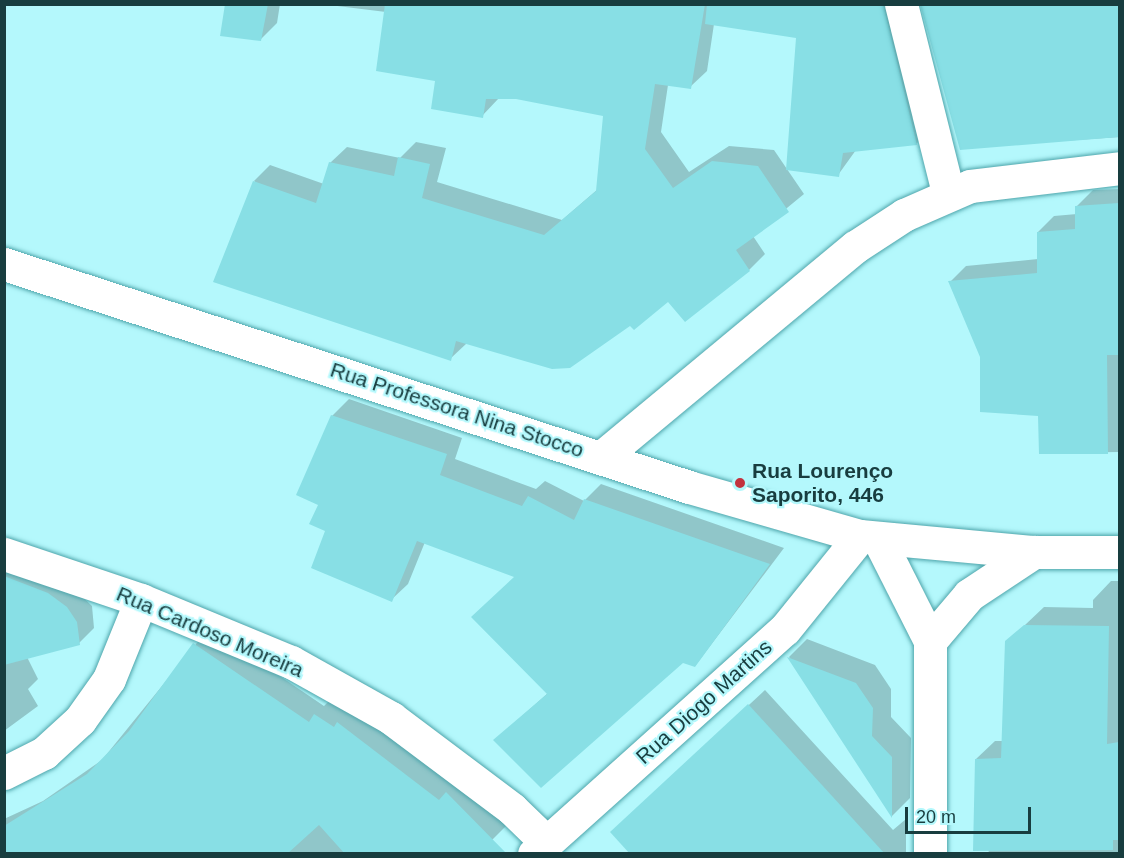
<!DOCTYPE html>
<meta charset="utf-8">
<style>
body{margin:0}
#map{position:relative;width:1124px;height:858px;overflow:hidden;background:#b4f8fc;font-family:Helvetica,sans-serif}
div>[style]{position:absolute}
.shadow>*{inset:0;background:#0003}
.building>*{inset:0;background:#88dfe5}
.roads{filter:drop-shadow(0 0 2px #4ea5ab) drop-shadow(0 0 2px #4ea5ab)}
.minor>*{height:33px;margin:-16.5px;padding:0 16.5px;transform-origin:16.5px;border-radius:16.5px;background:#fff}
.dots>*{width:16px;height:16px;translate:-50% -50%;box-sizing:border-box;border:3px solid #b4f8fc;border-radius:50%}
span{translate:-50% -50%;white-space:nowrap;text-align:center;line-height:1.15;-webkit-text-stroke:4.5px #b4f8fc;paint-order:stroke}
.street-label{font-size:21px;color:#183d3f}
.poi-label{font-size:21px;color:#183d3f;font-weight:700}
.left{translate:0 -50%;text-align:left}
.frame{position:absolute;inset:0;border:6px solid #183d3f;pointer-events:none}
.scale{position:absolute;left:905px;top:807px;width:126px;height:27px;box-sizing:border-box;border:3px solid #183d3f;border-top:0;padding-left:8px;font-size:18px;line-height:21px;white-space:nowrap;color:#183d3f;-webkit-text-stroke:4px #b4f8fc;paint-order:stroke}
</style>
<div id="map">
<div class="shadow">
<div style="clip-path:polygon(226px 4px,280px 4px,277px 23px,261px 39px)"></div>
<div style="clip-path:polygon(321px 4px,902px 4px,933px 128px,916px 144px,856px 150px,838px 175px,797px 37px,714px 24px,707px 71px,690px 87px,668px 85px,661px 132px,689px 172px,729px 146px,774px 150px,804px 194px,753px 236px,765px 254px,749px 270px,668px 299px,630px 324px,467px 343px,450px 359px,254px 181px,270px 165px,324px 184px,330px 163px,347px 147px,400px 158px,416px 142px,446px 148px,437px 182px,562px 220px,598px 189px,605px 115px,516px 98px,499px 98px,482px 116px,386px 12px)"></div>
<div style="clip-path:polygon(922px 4px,1120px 4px,1120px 137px,961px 148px)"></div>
<div style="clip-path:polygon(1120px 189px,1120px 452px,1040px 453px,1040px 415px,981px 357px,950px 282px,966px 266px,1038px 259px,1038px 232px,1054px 216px,1077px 214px,1077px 206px,1093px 190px)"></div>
<div style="clip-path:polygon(349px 399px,462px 438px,455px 459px,536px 489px,545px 481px,584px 501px,601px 484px,784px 548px,695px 666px,683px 661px,495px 740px,548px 693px,516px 576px,425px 542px,408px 584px,391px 600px,327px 530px,320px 505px,332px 416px)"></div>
<div style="clip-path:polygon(4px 556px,63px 578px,92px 606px,94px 628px,79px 643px,27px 657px,38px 679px,28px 689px,38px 706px,4px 731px)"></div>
<div style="clip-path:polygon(1111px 581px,1120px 581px,1120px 854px,989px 854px,976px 759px,995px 741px,1003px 741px,1007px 642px,1044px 607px,1093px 608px,1093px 600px)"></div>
<div style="clip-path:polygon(209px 628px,324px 706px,331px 699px,354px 708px,508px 824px,478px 854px,4px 854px,4px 819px,43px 801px,102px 760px)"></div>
<div style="clip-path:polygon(807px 639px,875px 665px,891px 689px,891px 717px,911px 738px,910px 798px,892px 816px,789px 657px)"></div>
<div style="clip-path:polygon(765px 690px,893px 830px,906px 819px,906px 854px,632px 854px,628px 817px)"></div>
</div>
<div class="building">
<div style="clip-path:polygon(225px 4px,268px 4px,261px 41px,220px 36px)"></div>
<div style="clip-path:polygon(385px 4px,705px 4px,691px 89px,655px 84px,645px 149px,673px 188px,712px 161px,758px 166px,789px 212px,736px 250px,750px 271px,685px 322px,668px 302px,634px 330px,630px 326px,570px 368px,552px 369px,456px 341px,451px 361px,213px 282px,253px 181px,316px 203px,329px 162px,394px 176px,398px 157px,430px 164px,422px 198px,544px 235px,596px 191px,603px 116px,516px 99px,486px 99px,483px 118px,431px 109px,435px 81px,376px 71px)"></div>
<div style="clip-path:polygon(707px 4px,883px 4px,917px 145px,843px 153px,839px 177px,786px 170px,796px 38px,705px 24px)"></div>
<div style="clip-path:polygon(920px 4px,1119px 4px,1119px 137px,960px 150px)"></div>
<div style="clip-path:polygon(1119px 203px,1119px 355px,1107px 355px,1108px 454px,1039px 454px,1038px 416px,980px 412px,980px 357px,948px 281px,1037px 273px,1037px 232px,1075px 229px,1075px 206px)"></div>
<div style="clip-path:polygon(331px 415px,447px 454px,440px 475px,522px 506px,528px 496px,574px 520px,584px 499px,770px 564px,695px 667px,683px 663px,541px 788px,493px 740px,547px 694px,471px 617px,514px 577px,417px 541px,392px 602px,311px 568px,325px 531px,309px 524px,318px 505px,296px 495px)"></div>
<div style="clip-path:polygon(4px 576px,48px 593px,67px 607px,77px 622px,80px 645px,4px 665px)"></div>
<div style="clip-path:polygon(1024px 625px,1109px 626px,1107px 744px,1119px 742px,1119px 840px,1113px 840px,1113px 850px,973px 851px,975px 759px,1001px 758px,1005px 641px)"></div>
<div style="clip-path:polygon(193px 643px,309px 722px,314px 714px,334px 727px,337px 722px,439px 800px,446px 792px,507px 854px,345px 854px,319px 825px,287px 854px,4px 854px,4px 826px,87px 774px,129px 731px)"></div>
<div style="clip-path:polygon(787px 657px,856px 683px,873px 708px,872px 736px,892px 757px,892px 818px)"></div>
<div style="clip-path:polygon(748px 704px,885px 854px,630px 854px,610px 832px)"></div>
</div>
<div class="roads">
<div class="minor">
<div style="left:901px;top:4px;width:194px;rotate:76deg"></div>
<div style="left:4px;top:264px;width:720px;rotate:18.03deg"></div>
<div style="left:689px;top:487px;width:178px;rotate:16deg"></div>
<div style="left:860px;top:536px;width:175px;rotate:5.3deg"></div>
<div style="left:1034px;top:552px;width:86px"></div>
<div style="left:602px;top:457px;width:329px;rotate:-39.7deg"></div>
<div style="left:855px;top:247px;width:59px;rotate:-33.1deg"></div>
<div style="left:904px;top:215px;width:72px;rotate:-23.7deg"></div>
<div style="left:970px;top:186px;width:151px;rotate:-6.8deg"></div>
<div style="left:879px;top:540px;width:113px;rotate:63.2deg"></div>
<div style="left:930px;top:641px;width:213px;rotate:90deg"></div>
<div style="left:4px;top:554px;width:145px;rotate:18.6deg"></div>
<div style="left:141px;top:600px;width:162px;rotate:22.5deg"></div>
<div style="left:291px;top:662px;width:115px;rotate:29.2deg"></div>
<div style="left:391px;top:718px;width:151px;rotate:36.9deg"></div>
<div style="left:512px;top:809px;width:47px;rotate:44.1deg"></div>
<div style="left:930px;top:641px;width:60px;rotate:-49.7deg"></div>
<div style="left:969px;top:595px;width:78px;rotate:-33.5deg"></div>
<div style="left:4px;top:773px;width:45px;rotate:-26.6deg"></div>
<div style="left:44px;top:753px;width:49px;rotate:-42.5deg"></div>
<div style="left:80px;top:720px;width:50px;rotate:-54.7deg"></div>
<div style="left:109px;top:679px;width:85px;rotate:-67.9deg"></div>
<div style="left:534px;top:854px;width:337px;rotate:-41.9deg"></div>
<div style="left:785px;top:629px;width:119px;rotate:-51.1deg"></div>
</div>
</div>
<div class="dots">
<div style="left:740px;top:483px;background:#c2323e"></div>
</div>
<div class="street-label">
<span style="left:457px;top:410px;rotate:18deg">Rua Professora Nina Stocco</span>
<span style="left:210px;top:632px;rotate:23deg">Rua Cardoso Moreira</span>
<span style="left:704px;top:702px;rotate:-42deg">Rua Diogo Martins</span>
</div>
<div class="poi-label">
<span class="left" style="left:752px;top:483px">Rua Lourenço<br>Saporito, 446</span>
</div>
<div class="frame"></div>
<div class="scale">20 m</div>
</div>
